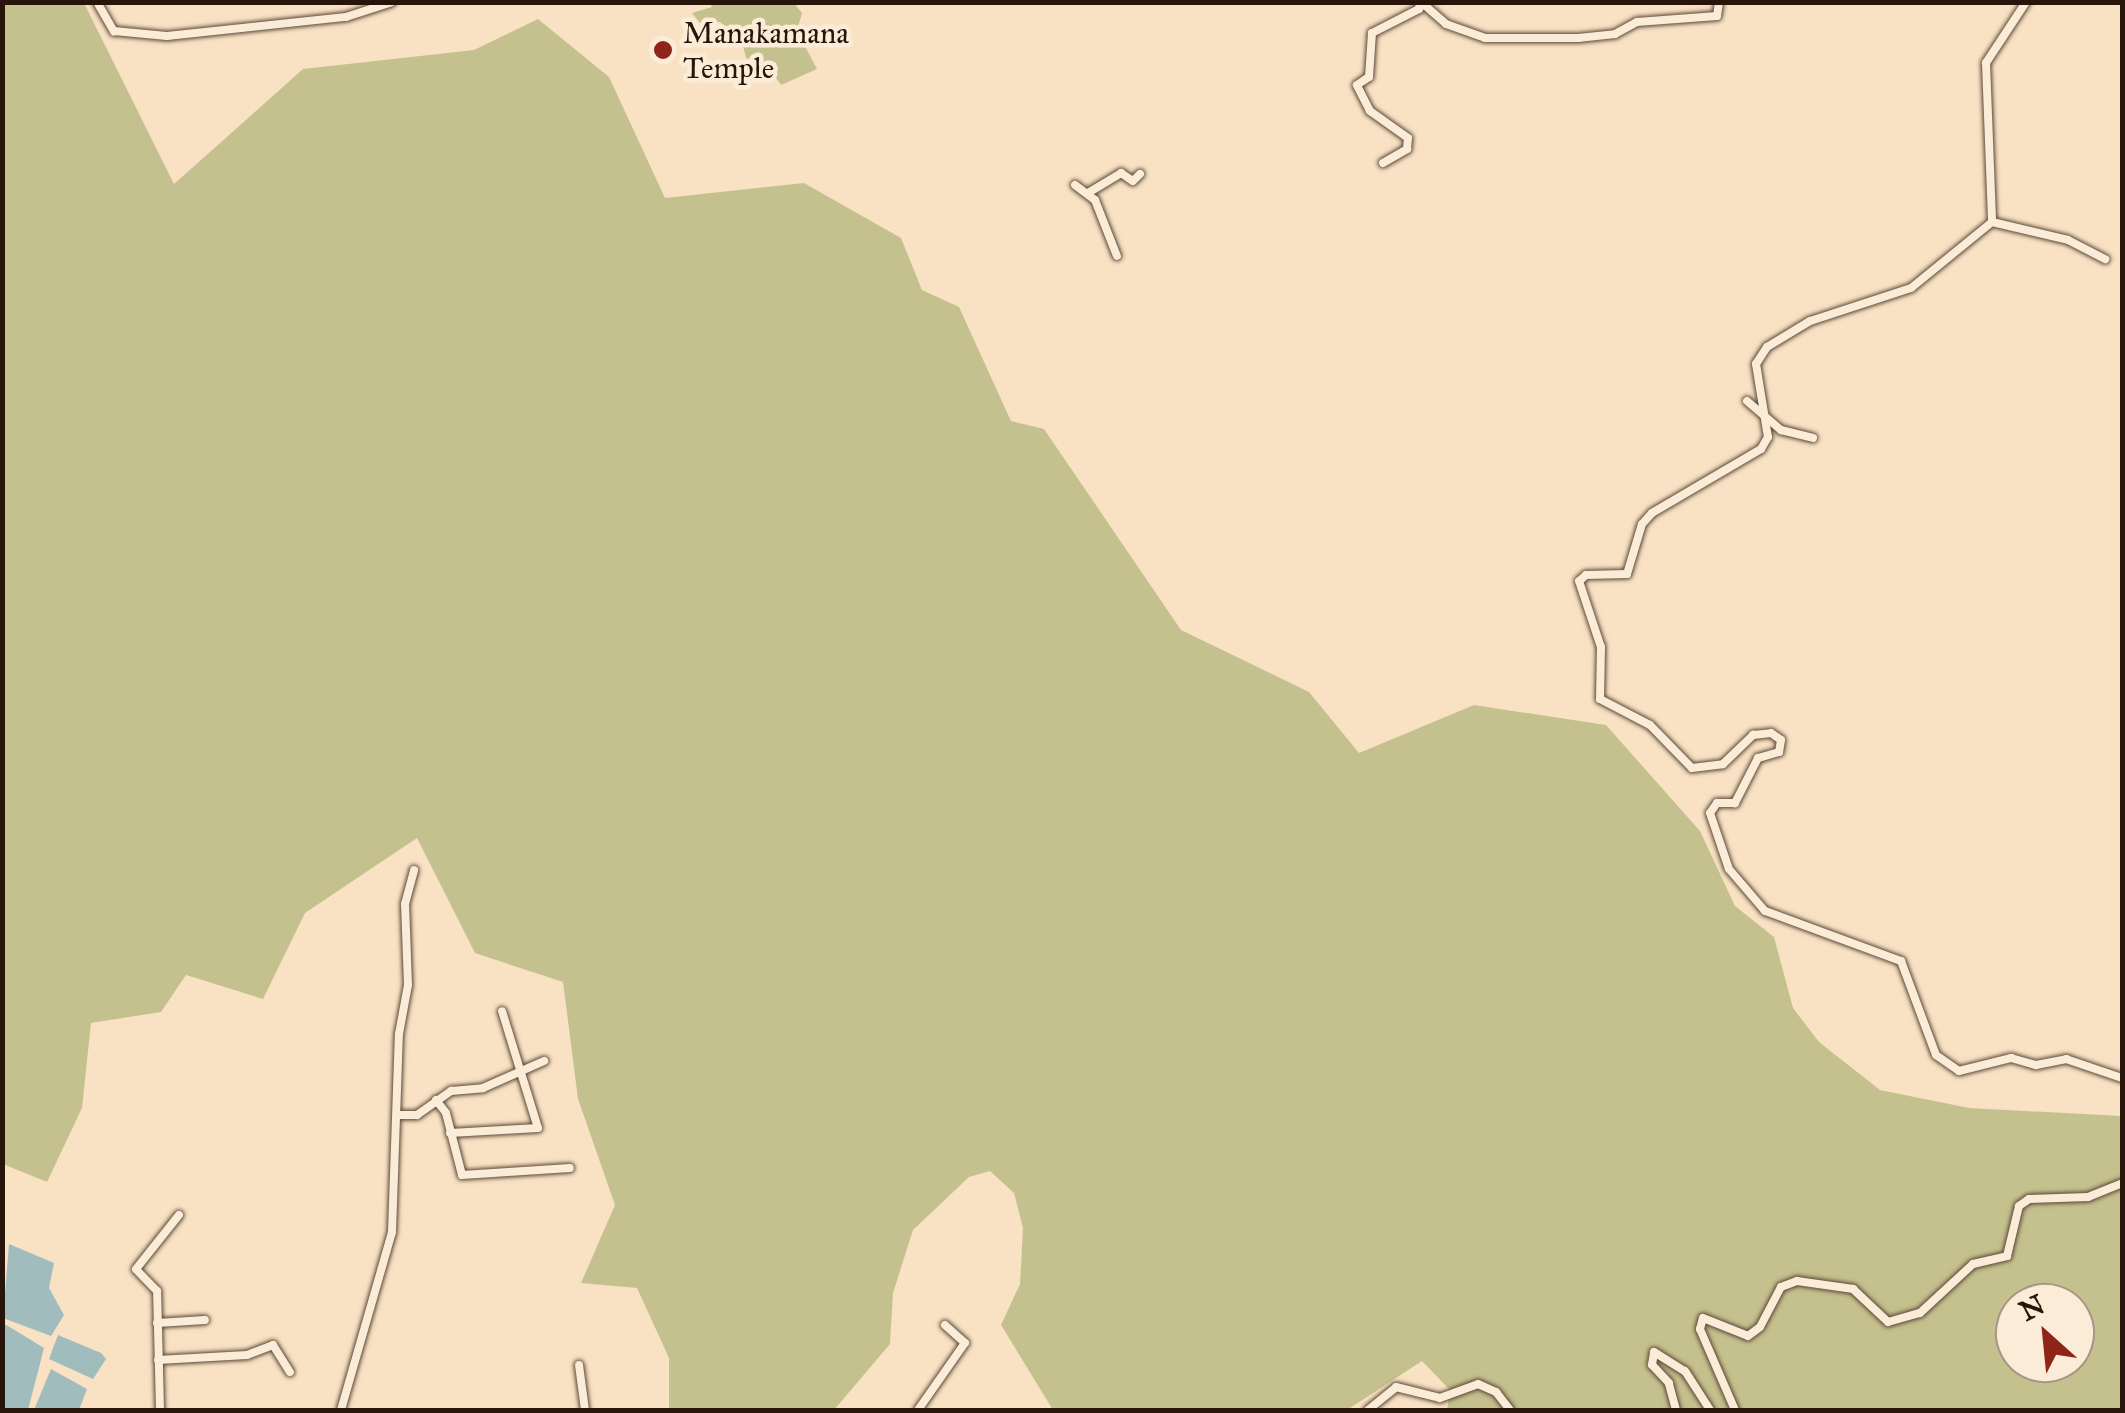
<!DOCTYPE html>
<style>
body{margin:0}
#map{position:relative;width:2125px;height:1413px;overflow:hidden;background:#f9e2c3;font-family:"IM FELL Great Primer",serif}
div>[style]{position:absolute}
.green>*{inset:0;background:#c5c18e}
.water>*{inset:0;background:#a0bcbc}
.roads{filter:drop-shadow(0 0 2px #5c4839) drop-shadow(0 0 2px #5c4839)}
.minor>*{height:8px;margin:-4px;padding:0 4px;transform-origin:4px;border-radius:4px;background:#fbecd8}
.dots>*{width:28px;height:28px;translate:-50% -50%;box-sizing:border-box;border:5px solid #fbecd8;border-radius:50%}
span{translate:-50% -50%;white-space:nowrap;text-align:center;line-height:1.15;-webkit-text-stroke:9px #fbecd8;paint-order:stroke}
.poi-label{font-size:30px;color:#27150b}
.left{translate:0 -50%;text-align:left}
.frame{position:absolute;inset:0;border:5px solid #27150b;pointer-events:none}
.north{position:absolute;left:1995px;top:1283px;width:100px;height:100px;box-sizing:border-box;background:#fbecd8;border:2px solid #a69686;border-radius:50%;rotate:333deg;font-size:28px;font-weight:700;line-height:40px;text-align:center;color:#27150b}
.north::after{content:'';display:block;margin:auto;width:35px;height:45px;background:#8f2418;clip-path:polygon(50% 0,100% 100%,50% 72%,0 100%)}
</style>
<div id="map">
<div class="green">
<div style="clip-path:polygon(evenodd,2px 3px,84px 3px,174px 184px,303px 69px,474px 50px,538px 19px,609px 77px,665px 198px,804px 183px,901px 238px,922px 290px,959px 307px,1011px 421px,1044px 429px,1181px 630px,1309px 692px,1359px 753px,1474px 705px,1606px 725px,1700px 831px,1735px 906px,1774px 937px,1793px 1008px,1819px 1042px,1880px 1090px,1969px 1108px,2122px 1116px,2122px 1410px,1447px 1410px,1450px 1390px,1422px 1361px,1347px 1410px,1053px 1410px,1001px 1325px,1020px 1284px,1023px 1228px,1014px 1193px,990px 1171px,969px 1177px,913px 1230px,893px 1293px,890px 1344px,834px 1410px,669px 1410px,669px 1358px,637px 1288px,581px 1283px,615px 1205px,578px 1099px,563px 982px,475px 953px,417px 838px,305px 913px,263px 999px,186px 975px,161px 1012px,91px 1023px,82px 1108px,47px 1182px,3px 1164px,2px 3px,2015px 1303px,2075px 1303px,2075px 1363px,2015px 1363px,2015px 1303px)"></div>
<div style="clip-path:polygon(710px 3px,794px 3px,802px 13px,797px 31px,817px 69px,781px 85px,766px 64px,746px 58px,742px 41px,720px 22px,700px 23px,692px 13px,712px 7px)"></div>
</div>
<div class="water">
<div style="clip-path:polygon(9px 1244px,54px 1263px,49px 1288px,64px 1315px,51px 1336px,3px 1318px)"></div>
<div style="clip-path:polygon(3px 1323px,44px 1348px,28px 1410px,3px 1409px)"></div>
<div style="clip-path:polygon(58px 1335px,101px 1353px,106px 1359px,93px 1379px,49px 1359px)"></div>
<div style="clip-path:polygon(51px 1369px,87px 1389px,79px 1410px,34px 1410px)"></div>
</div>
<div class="roads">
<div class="minor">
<div style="left:97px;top:2px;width:34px;rotate:60deg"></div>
<div style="left:114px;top:31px;width:53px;rotate:5.4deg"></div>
<div style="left:167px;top:36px;width:180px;rotate:-6.1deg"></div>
<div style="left:346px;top:17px;width:48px;rotate:-18.1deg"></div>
<div style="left:1421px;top:2px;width:33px;rotate:41deg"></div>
<div style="left:1446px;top:24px;width:41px;rotate:19.7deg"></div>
<div style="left:1485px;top:38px;width:93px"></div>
<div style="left:1578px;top:38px;width:37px;rotate:-6deg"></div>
<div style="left:1615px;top:34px;width:25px;rotate:-29deg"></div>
<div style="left:1637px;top:22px;width:80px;rotate:-4.3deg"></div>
<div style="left:1717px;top:16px;width:14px;rotate:-82deg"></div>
<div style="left:2026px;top:2px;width:73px;rotate:123.3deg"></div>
<div style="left:1986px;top:63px;width:159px;rotate:87.8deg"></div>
<div style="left:1992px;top:222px;width:104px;rotate:140.8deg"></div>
<div style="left:1911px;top:288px;width:106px;rotate:161.9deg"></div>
<div style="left:1810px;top:321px;width:50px;rotate:148.8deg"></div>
<div style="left:1767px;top:347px;width:20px;rotate:123deg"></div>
<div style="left:1756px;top:364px;width:74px;rotate:80.7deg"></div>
<div style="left:1768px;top:437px;width:14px;rotate:120deg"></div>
<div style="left:1761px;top:449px;width:126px;rotate:149.6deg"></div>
<div style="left:1652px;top:513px;width:15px;rotate:132deg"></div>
<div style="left:1642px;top:524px;width:52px;rotate:106.7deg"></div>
<div style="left:1627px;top:574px;width:41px;rotate:178.6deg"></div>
<div style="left:1586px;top:575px;width:9px;rotate:139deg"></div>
<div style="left:1579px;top:581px;width:70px;rotate:71.6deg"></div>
<div style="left:1601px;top:647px;width:52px;rotate:91.1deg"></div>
<div style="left:1600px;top:699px;width:56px;rotate:27.5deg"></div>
<div style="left:1650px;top:725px;width:60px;rotate:45.7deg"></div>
<div style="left:1692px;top:768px;width:31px;rotate:-7deg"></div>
<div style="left:1723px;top:764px;width:42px;rotate:-44deg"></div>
<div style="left:1753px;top:735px;width:18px;rotate:-6deg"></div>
<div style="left:1771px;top:733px;width:12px;rotate:35deg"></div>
<div style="left:1781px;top:740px;width:12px;rotate:99deg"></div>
<div style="left:1779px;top:752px;width:22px;rotate:164deg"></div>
<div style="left:1758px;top:758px;width:51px;rotate:117.1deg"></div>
<div style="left:1735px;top:803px;width:18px;rotate:180deg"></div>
<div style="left:1717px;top:803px;width:12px;rotate:125deg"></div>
<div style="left:1710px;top:813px;width:59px;rotate:71.3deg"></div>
<div style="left:1729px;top:869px;width:55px;rotate:49.4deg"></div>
<div style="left:1765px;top:911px;width:145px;rotate:20.2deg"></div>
<div style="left:1901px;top:961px;width:100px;rotate:69.6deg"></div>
<div style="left:1936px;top:1055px;width:28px;rotate:35deg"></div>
<div style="left:1959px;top:1071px;width:54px;rotate:-14deg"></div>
<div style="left:2011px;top:1058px;width:26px;rotate:16deg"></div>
<div style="left:2036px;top:1065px;width:31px;rotate:-11deg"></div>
<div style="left:2066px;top:1059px;width:59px;rotate:18.7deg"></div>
<div style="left:1383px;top:163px;width:28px;rotate:-30deg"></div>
<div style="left:1407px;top:149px;width:11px;rotate:-85deg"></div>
<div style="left:1408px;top:138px;width:47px;rotate:-144.6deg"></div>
<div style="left:1370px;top:111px;width:29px;rotate:-117deg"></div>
<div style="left:1357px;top:85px;width:14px;rotate:-34deg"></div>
<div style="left:1369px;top:77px;width:44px;rotate:-86.1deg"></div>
<div style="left:1372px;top:33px;width:53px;rotate:-27.1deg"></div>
<div style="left:1419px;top:9px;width:7px;rotate:-82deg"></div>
<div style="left:1075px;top:185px;width:25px;rotate:37deg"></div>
<div style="left:1095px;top:200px;width:60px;rotate:68.6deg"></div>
<div style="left:1088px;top:193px;width:39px;rotate:-31deg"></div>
<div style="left:1121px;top:173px;width:14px;rotate:34deg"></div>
<div style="left:1133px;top:181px;width:10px;rotate:-45deg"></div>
<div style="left:1992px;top:222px;width:78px;rotate:13.3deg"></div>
<div style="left:2068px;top:240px;width:42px;rotate:27.2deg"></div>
<div style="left:1747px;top:401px;width:45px;rotate:40.5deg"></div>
<div style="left:1781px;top:430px;width:33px;rotate:14deg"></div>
<div style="left:436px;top:1100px;width:16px;rotate:52deg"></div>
<div style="left:446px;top:1113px;width:64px;rotate:75.5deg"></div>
<div style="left:462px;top:1175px;width:108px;rotate:-3.7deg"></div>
<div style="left:397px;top:1115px;width:20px"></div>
<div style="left:417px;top:1115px;width:42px;rotate:-35.2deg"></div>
<div style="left:451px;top:1091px;width:32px;rotate:-5deg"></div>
<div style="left:483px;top:1088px;width:67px;rotate:-23.9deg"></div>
<div style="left:450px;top:1133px;width:88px;rotate:-3.3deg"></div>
<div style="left:538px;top:1128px;width:122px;rotate:-107.1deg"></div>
<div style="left:157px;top:1323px;width:48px;rotate:-3.6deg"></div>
<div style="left:158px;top:1360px;width:89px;rotate:-3.2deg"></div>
<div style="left:247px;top:1355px;width:28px;rotate:-21deg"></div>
<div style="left:273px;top:1345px;width:32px;rotate:58deg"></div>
<div style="left:579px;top:1365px;width:45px;rotate:82.4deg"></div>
<div style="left:160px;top:1410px;width:119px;rotate:-91.4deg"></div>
<div style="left:157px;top:1291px;width:30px;rotate:-134deg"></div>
<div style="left:136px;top:1269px;width:69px;rotate:-51.5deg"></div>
<div style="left:341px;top:1410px;width:185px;rotate:-74deg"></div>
<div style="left:392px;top:1232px;width:198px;rotate:-88deg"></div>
<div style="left:399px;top:1034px;width:50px;rotate:-79.6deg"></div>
<div style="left:408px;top:985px;width:81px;rotate:-92.1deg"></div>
<div style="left:405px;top:904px;width:35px;rotate:-75deg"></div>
<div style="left:918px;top:1410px;width:82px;rotate:-55deg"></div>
<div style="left:965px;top:1343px;width:27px;rotate:-138deg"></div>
<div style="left:1368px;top:1410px;width:36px;rotate:-39deg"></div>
<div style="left:1396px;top:1387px;width:45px;rotate:14deg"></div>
<div style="left:1440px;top:1398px;width:40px;rotate:-20.2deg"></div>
<div style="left:1478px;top:1384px;width:20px;rotate:24deg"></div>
<div style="left:1496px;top:1392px;width:23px;rotate:52deg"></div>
<div style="left:1676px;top:1410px;width:28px;rotate:-105deg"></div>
<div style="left:1669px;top:1383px;width:25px;rotate:-133deg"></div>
<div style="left:1652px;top:1365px;width:13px;rotate:-81deg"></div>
<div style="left:1654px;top:1352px;width:36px;rotate:32deg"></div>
<div style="left:1685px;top:1371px;width:46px;rotate:57.3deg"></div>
<div style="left:1735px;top:1410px;width:88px;rotate:-113.4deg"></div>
<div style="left:1700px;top:1329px;width:11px;rotate:-75deg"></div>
<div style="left:1703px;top:1318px;width:48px;rotate:21.8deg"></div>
<div style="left:1748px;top:1336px;width:15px;rotate:-37deg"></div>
<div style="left:1760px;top:1327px;width:45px;rotate:-62.3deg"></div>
<div style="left:1781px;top:1287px;width:17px;rotate:-21deg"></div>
<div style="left:1797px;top:1281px;width:57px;rotate:8.1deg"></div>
<div style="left:1853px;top:1289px;width:48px;rotate:43.3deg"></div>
<div style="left:1888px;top:1322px;width:33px;rotate:-16deg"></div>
<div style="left:1920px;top:1313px;width:72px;rotate:-42.8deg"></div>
<div style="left:1973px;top:1264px;width:35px;rotate:-13deg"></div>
<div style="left:2007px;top:1256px;width:51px;rotate:-76.5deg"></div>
<div style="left:2019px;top:1206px;width:12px;rotate:-35deg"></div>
<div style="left:2029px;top:1199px;width:59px;rotate:-1.9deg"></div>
<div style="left:2088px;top:1197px;width:37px;rotate:-22deg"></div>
</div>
</div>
<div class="dots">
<div style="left:663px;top:50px;background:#8f2418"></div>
</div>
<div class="poi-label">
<span class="left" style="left:683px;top:50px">Manakamana<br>Temple</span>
</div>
<div class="frame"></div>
<div class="north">N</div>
</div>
